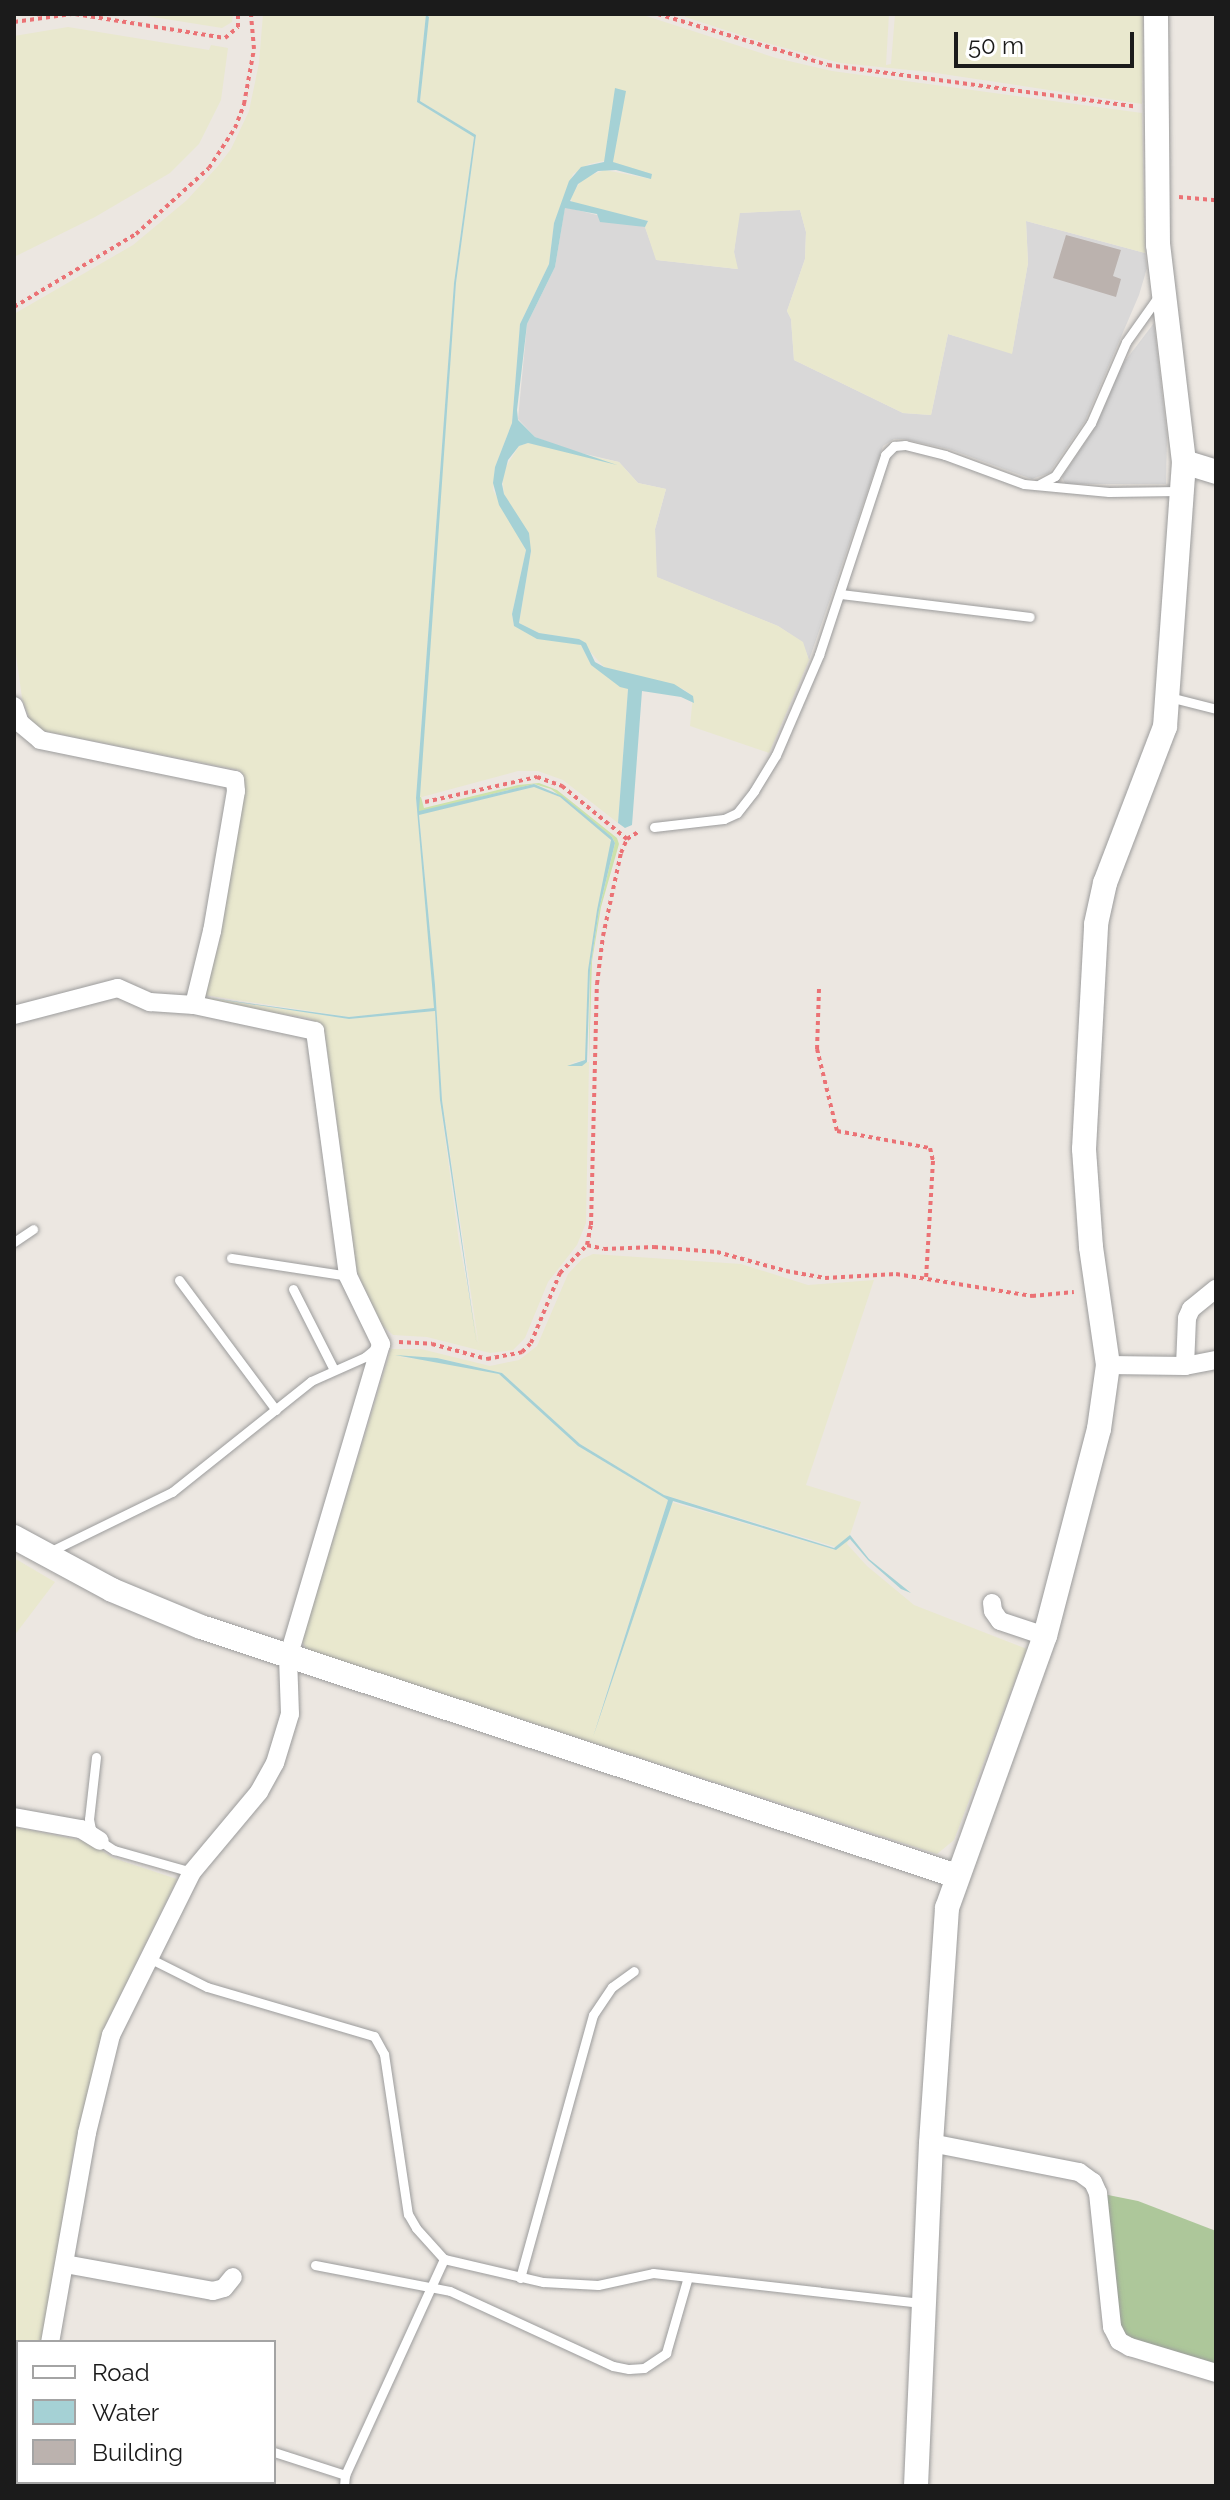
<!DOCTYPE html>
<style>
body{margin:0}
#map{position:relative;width:1230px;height:2500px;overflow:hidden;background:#ece7e1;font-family:Raleway,sans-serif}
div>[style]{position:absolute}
.residential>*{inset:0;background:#d9d8d8}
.farmland>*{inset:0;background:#e9e8ce}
.grass>*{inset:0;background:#cde2ab}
.forest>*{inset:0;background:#adc79a}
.water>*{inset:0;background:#a5d1d5}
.building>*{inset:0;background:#bbb2ae}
.path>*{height:4px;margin-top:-2px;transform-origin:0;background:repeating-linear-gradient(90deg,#eb7275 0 4px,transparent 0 8px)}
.roads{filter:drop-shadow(0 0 2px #9c9c9c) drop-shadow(0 0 2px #9c9c9c)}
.service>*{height:9px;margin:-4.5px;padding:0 4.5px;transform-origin:4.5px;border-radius:4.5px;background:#fff}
.minor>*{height:18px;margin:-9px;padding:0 9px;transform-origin:9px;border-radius:9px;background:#fff}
.tertiary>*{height:24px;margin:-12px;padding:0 12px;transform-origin:12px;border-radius:12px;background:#fff}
span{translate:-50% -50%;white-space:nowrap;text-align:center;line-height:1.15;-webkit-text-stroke:7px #fff;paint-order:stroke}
.frame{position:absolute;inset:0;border:16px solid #1b1b1b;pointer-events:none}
.legend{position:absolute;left:16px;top:2340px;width:260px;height:144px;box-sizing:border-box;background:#fff;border:2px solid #a4a4a4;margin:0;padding:10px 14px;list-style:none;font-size:24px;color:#1b1b1b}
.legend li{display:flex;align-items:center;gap:16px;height:40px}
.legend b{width:40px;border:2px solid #a4a4a4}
.scale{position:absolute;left:954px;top:32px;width:180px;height:36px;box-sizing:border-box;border:4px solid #1b1b1b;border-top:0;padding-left:10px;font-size:24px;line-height:28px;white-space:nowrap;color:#1b1b1b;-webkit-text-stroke:6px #fff;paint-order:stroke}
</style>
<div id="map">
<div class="residential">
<div style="clip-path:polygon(565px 207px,645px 227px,657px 260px,737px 269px,734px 252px,739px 213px,800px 210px,806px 232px,805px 259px,787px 311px,791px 319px,794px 360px,903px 413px,931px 415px,948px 334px,1012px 353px,1028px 263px,1026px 221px,1145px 253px,1147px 268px,1139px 295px,1085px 421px,1049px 473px,1032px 479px,949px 449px,903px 439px,894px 439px,883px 446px,809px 660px,802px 642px,778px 626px,656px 577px,655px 529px,666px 489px,638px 483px,619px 462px,568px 450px,535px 437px,518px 419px,527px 324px,555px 267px)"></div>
<div style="clip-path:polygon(1154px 323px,1167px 436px,1166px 484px,1065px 484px,1062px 477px,1096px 426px,1122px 365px)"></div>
</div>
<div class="farmland">
<div style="clip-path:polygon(134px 14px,233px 14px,232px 22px,222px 28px)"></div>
<div style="clip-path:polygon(263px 14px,426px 14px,417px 102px,474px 136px,454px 283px,416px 798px,435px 1008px,349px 1017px,204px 995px,220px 940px,245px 787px,244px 775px,239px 770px,44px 731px,31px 722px,22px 698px,14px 640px,14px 314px,133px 245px,187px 200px,218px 166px,231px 149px,249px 111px,259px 63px)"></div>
<div style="clip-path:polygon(429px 14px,640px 14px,776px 58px,832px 71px,1142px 113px,1145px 253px,1026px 221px,1028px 263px,1012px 354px,948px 334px,931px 415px,903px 413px,794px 360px,791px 319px,787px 311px,805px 259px,806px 232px,800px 210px,740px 213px,734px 252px,738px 269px,656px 260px,645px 227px,648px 221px,573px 203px,570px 197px,583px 178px,605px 170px,651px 179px,613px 162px,613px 159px,589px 164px,573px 174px,554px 223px,549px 264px,520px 324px,512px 423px,495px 467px,493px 490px,526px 550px,512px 614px,514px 626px,581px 645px,591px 665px,628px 688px,618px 823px,563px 780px,538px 771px,518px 771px,418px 798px,456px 283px,476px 135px,420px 101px)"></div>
<div style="clip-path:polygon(685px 14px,889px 14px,886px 65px,891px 64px,895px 14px,1143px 14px,1142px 104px,929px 72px,840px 63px,759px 41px,685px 17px)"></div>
<div style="clip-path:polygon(68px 27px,209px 50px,211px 45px,228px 48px,221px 100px,199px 144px,170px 173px,95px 217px,14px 257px,14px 36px)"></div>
<div style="clip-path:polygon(528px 443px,619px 462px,638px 483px,666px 489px,655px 529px,657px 577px,778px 626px,803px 642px,809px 660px,769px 753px,690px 726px,693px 696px,683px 689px,604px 667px,579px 639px,539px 633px,519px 623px,531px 551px,504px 494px,502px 473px,519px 446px)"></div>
<div style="clip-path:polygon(534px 787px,560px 797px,608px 836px,612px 844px,588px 970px,585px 1060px,567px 1064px,589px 1062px,586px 1223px,577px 1245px,548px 1282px,525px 1338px,513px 1350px,490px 1353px,427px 1337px,393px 1335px,382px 1325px,357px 1272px,324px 1027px,309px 1018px,206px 1002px,204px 997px,349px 1019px,435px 1011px,440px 1100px,459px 1242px,479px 1347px,442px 1100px,435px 985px,419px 814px)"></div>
<div style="clip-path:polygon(593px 1254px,741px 1264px,808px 1285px,874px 1280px,806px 1485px,861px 1502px,850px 1535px,836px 1547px,664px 1495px,580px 1444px,502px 1373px,437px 1358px,395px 1357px,435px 1360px,499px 1374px,578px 1446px,668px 1500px,593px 1736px,671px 1502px,836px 1550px,849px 1538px,847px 1544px,867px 1566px,914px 1605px,1027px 1649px,954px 1840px,937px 1854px,307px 1650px,302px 1641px,391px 1349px,421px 1349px,490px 1366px,519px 1360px,537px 1346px,568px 1274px,582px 1259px)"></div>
<div style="clip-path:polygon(14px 1558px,55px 1582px,14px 1636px)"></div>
<div style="clip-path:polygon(14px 1827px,89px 1842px,113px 1858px,177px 1879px,104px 2028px,72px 2159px,43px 2342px,18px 2342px,18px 2406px,14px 2406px)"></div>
</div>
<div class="grass">
<div style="clip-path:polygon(539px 783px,557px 790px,617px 838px,619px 844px,601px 907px,592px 961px,589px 1062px,590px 970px,599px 910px,615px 843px,612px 837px,551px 789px,534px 784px,419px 812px,418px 798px,421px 797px,424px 808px,518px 785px)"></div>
</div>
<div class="forest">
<div style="clip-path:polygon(1098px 2193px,1138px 2201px,1216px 2231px,1216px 2373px,1119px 2341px)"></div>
</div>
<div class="water">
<div style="clip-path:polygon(426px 14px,429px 17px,420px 101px,476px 135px,456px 283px,419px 811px,534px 784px,562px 796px,612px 837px,615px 843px,599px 910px,590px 970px,587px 1062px,582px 1066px,567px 1066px,585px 1060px,588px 970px,597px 910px,611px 840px,560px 797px,534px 787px,419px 815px,435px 985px,442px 1100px,477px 1347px,440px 1100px,435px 1011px,349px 1019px,204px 997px,349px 1017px,434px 1008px,416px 798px,454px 283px,474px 137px,417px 102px)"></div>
<div style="clip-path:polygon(615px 88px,626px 91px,613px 162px,652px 174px,651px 179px,616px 170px,598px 171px,578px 184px,570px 201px,648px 221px,645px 227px,600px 222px,597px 214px,565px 208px,555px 267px,527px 324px,517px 410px,518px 420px,535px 437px,617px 465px,528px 443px,519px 446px,508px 460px,502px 484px,504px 494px,529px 533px,531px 551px,519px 623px,539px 633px,579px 639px,586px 643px,595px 662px,604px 667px,674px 684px,693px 696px,694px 703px,681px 697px,642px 691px,632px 825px,625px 828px,618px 823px,628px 689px,620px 687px,591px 665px,581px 645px,537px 639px,514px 626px,512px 614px,526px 550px,499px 505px,493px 483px,495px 467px,512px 423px,520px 324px,549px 264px,554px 223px,569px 181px,581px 167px,604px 162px)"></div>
<div style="clip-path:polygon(395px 1355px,437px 1358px,502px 1373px,580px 1444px,664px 1495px,834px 1548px,850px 1535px,869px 1559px,911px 1593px,901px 1589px,868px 1560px,850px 1539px,836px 1550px,673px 1501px,593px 1737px,668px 1500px,578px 1446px,499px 1374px)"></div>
</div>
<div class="building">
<div style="clip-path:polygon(1066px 235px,1121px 250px,1113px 276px,1121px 279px,1116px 297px,1053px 278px)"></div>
</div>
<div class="path">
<div style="left:75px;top:14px;width:152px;rotate:9.1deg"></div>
<div style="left:225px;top:38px;width:17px;rotate:-40deg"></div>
<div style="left:238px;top:27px;width:13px;rotate:-90deg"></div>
<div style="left:658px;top:14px;width:177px;rotate:16.7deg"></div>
<div style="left:828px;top:65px;width:308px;rotate:7.7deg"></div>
<div style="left:14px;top:22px;width:58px;rotate:-8deg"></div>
<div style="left:1179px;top:197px;width:37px;rotate:5deg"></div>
<div style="left:14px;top:307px;width:142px;rotate:-30.9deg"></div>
<div style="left:136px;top:234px;width:98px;rotate:-42.1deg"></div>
<div style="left:209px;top:168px;width:48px;rotate:-57deg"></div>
<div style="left:235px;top:128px;width:26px;rotate:-69deg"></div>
<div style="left:244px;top:104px;width:56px;rotate:-79.7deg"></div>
<div style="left:254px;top:49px;width:35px;rotate:-95deg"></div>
<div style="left:425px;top:802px;width:115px;rotate:-12.6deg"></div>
<div style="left:537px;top:777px;width:27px;rotate:20deg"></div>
<div style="left:562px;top:786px;width:84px;rotate:39.2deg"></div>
<div style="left:819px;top:989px;width:60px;rotate:91.9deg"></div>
<div style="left:817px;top:1049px;width:84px;rotate:76.3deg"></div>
<div style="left:837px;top:1131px;width:95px;rotate:10.4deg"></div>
<div style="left:930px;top:1148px;width:13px;rotate:77deg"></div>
<div style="left:933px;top:1161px;width:117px;rotate:93.4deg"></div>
<div style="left:587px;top:1245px;width:20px;rotate:-79deg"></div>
<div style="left:591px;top:1225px;width:241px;rotate:-88.6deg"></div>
<div style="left:597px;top:984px;width:48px;rotate:-82.9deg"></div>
<div style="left:603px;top:936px;width:85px;rotate:-77.8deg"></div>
<div style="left:621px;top:853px;width:15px;rotate:-67deg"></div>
<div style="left:627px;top:839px;width:15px;rotate:-32deg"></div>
<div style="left:399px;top:1342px;width:33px;rotate:3deg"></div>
<div style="left:432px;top:1344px;width:57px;rotate:15.3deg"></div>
<div style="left:487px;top:1359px;width:36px;rotate:-11deg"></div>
<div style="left:522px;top:1352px;width:13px;rotate:-45deg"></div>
<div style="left:531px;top:1343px;width:76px;rotate:-67.5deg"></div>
<div style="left:560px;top:1273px;width:39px;rotate:-46deg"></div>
<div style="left:587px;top:1245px;width:17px;rotate:13deg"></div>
<div style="left:604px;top:1249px;width:50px;rotate:-2.3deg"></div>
<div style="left:654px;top:1247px;width:63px;rotate:4.5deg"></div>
<div style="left:717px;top:1252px;width:72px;rotate:15.4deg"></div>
<div style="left:786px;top:1271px;width:40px;rotate:10deg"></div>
<div style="left:825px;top:1278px;width:71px;rotate:-3.2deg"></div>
<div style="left:896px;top:1274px;width:138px;rotate:9.2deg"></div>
<div style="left:1032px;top:1296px;width:42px;rotate:-5.4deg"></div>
</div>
<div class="roads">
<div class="service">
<div style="left:1040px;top:484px;width:17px;rotate:-28deg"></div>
<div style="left:1055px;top:476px;width:64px;rotate:-55.8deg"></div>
<div style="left:1091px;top:423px;width:88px;rotate:-66.6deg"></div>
<div style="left:1126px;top:342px;width:55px;rotate:-54.6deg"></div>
<div style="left:841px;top:594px;width:190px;rotate:6.9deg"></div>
<div style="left:1169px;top:697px;width:49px;rotate:14.3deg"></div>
<div style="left:654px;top:827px;width:70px;rotate:-6.5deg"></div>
<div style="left:724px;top:819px;width:14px;rotate:-25deg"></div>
<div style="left:737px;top:813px;width:28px;rotate:-52deg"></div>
<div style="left:754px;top:791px;width:42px;rotate:-58.6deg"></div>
<div style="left:776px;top:755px;width:109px;rotate:-66.7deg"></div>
<div style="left:819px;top:655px;width:211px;rotate:-71.7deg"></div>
<div style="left:885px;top:455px;width:13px;rotate:-45deg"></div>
<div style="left:894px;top:446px;width:11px;rotate:-5deg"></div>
<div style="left:905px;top:445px;width:41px;rotate:14deg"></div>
<div style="left:945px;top:455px;width:84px;rotate:20.2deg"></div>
<div style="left:1024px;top:484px;width:85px;rotate:5.4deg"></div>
<div style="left:1109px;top:492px;width:70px;rotate:-0.8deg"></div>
<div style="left:14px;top:1242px;width:23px;rotate:-34deg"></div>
<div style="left:231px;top:1258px;width:118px;rotate:8.7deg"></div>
<div style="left:179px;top:1280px;width:162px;rotate:53.3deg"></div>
<div style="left:293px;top:1289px;width:89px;rotate:63.1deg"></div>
<div style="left:51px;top:1551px;width:135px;rotate:-26deg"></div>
<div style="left:172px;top:1492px;width:178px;rotate:-38.6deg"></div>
<div style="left:311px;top:1381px;width:59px;rotate:-24deg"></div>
<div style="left:365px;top:1357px;width:17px;rotate:-40deg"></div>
<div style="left:96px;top:1757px;width:62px;rotate:96.4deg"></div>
<div style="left:89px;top:1819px;width:10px;rotate:79deg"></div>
<div style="left:91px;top:1829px;width:15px;rotate:53deg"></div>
<div style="left:100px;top:1841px;width:17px;rotate:33deg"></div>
<div style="left:114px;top:1850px;width:81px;rotate:15.8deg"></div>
<div style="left:147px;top:1957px;width:67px;rotate:26.6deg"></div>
<div style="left:207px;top:1987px;width:174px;rotate:16.4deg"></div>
<div style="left:374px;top:2036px;width:21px;rotate:61deg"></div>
<div style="left:384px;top:2054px;width:162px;rotate:81.5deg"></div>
<div style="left:408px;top:2214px;width:16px;rotate:60deg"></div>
<div style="left:416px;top:2228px;width:42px;rotate:47.9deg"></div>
<div style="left:444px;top:2259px;width:102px;rotate:13.1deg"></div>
<div style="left:543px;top:2282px;width:55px;rotate:3.1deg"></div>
<div style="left:598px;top:2285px;width:56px;rotate:-12.3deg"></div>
<div style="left:653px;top:2273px;width:270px;rotate:6.4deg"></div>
<div style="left:315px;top:2265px;width:137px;rotate:10.9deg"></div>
<div style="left:450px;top:2291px;width:179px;rotate:24.7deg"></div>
<div style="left:613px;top:2366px;width:16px;rotate:11deg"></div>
<div style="left:629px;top:2369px;width:15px;rotate:-4deg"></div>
<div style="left:644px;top:2368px;width:27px;rotate:-34deg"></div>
<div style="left:666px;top:2353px;width:79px;rotate:-73.9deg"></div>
<div style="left:520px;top:2278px;width:273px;rotate:-74.5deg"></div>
<div style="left:593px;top:2015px;width:34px;rotate:-56deg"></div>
<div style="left:612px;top:1987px;width:27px;rotate:-36deg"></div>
<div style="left:14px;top:2419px;width:4px;rotate:14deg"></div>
<div style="left:274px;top:2452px;width:75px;rotate:17.9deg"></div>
<div style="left:344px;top:2486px;width:11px;rotate:-85deg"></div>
<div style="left:345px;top:2475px;width:238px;rotate:-65.4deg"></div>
</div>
<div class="minor">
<div style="left:14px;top:706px;width:18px;rotate:71deg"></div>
<div style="left:20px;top:723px;width:26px;rotate:40deg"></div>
<div style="left:40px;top:740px;width:199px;rotate:11.6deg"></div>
<div style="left:235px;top:780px;width:11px;rotate:85deg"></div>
<div style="left:236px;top:791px;width:142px;rotate:99.7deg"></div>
<div style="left:212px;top:931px;width:76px;rotate:103.7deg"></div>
<div style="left:14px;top:1015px;width:107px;rotate:-14.6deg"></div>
<div style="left:118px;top:988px;width:35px;rotate:24deg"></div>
<div style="left:150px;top:1002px;width:44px;rotate:3.9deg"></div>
<div style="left:194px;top:1005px;width:124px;rotate:12.1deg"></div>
<div style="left:315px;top:1031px;width:247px;rotate:82.3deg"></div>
<div style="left:348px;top:1276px;width:76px;rotate:64.1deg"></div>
<div style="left:381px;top:1344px;width:327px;rotate:106.5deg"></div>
<div style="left:288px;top:1657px;width:57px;rotate:88deg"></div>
<div style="left:290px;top:1714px;width:51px;rotate:107deg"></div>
<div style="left:275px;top:1763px;width:33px;rotate:119deg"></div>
<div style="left:259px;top:1792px;width:104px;rotate:129.9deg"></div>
<div style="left:192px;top:1872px;width:182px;rotate:116.4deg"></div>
<div style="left:111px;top:2035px;width:101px;rotate:103.8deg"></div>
<div style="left:87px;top:2133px;width:212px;rotate:100deg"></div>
<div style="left:1108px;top:1365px;width:77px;rotate:0.7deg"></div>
<div style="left:1185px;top:1366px;width:32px;rotate:-11deg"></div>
<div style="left:1185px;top:1366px;width:48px;rotate:-87.6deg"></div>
<div style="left:1187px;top:1318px;width:10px;rotate:-66deg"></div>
<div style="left:1191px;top:1309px;width:32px;rotate:-39deg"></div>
<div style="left:992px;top:1603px;width:8px;rotate:83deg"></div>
<div style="left:993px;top:1611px;width:12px;rotate:55deg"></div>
<div style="left:1000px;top:1621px;width:47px;rotate:18.4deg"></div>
<div style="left:14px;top:1817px;width:68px;rotate:10.2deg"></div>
<div style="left:81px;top:1829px;width:22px;rotate:32deg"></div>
<div style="left:931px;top:2143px;width:151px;rotate:11.1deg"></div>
<div style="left:1079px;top:2172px;width:17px;rotate:36deg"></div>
<div style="left:1093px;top:2182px;width:12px;rotate:66deg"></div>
<div style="left:1098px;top:2193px;width:135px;rotate:84deg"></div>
<div style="left:1112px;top:2327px;width:16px;rotate:63deg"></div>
<div style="left:1119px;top:2341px;width:13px;rotate:29deg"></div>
<div style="left:1130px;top:2347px;width:90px;rotate:16.8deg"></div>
<div style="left:65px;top:2264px;width:150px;rotate:10.3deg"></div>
<div style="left:213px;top:2291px;width:11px;rotate:-15deg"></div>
<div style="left:224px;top:2288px;width:14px;rotate:-51deg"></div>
<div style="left:37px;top:2486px;width:4px;rotate:-76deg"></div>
</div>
<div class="tertiary">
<div style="left:1184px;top:462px;width:34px;rotate:17deg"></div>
<div style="left:14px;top:1537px;width:111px;rotate:28.4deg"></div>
<div style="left:112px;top:1590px;width:96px;rotate:22.6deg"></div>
<div style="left:201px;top:1627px;width:796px;rotate:18.23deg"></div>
<div style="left:916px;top:2486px;width:343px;rotate:-87.5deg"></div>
<div style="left:931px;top:2143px;width:236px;rotate:-86.1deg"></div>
<div style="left:947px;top:1908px;width:289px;rotate:-70.2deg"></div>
<div style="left:1045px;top:1636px;width:214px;rotate:-75.4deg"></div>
<div style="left:1099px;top:1429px;width:65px;rotate:-82deg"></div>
<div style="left:1108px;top:1365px;width:119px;rotate:-98.2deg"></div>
<div style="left:1091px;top:1247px;width:98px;rotate:-94.1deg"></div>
<div style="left:1084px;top:1149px;width:225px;rotate:-86.9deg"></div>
<div style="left:1096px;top:924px;width:42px;rotate:-77.6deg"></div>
<div style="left:1105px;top:883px;width:167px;rotate:-69deg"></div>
<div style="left:1165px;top:727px;width:266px;rotate:-85.9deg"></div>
<div style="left:1184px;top:462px;width:219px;rotate:-96.8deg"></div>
<div style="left:1158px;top:245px;width:231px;rotate:-90.5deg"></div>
</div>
</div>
<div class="frame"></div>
<ul class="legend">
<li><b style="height:10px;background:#fff"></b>Road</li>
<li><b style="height:22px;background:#a5d1d5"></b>Water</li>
<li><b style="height:22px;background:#bbb2ae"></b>Building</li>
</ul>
<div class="scale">50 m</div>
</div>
